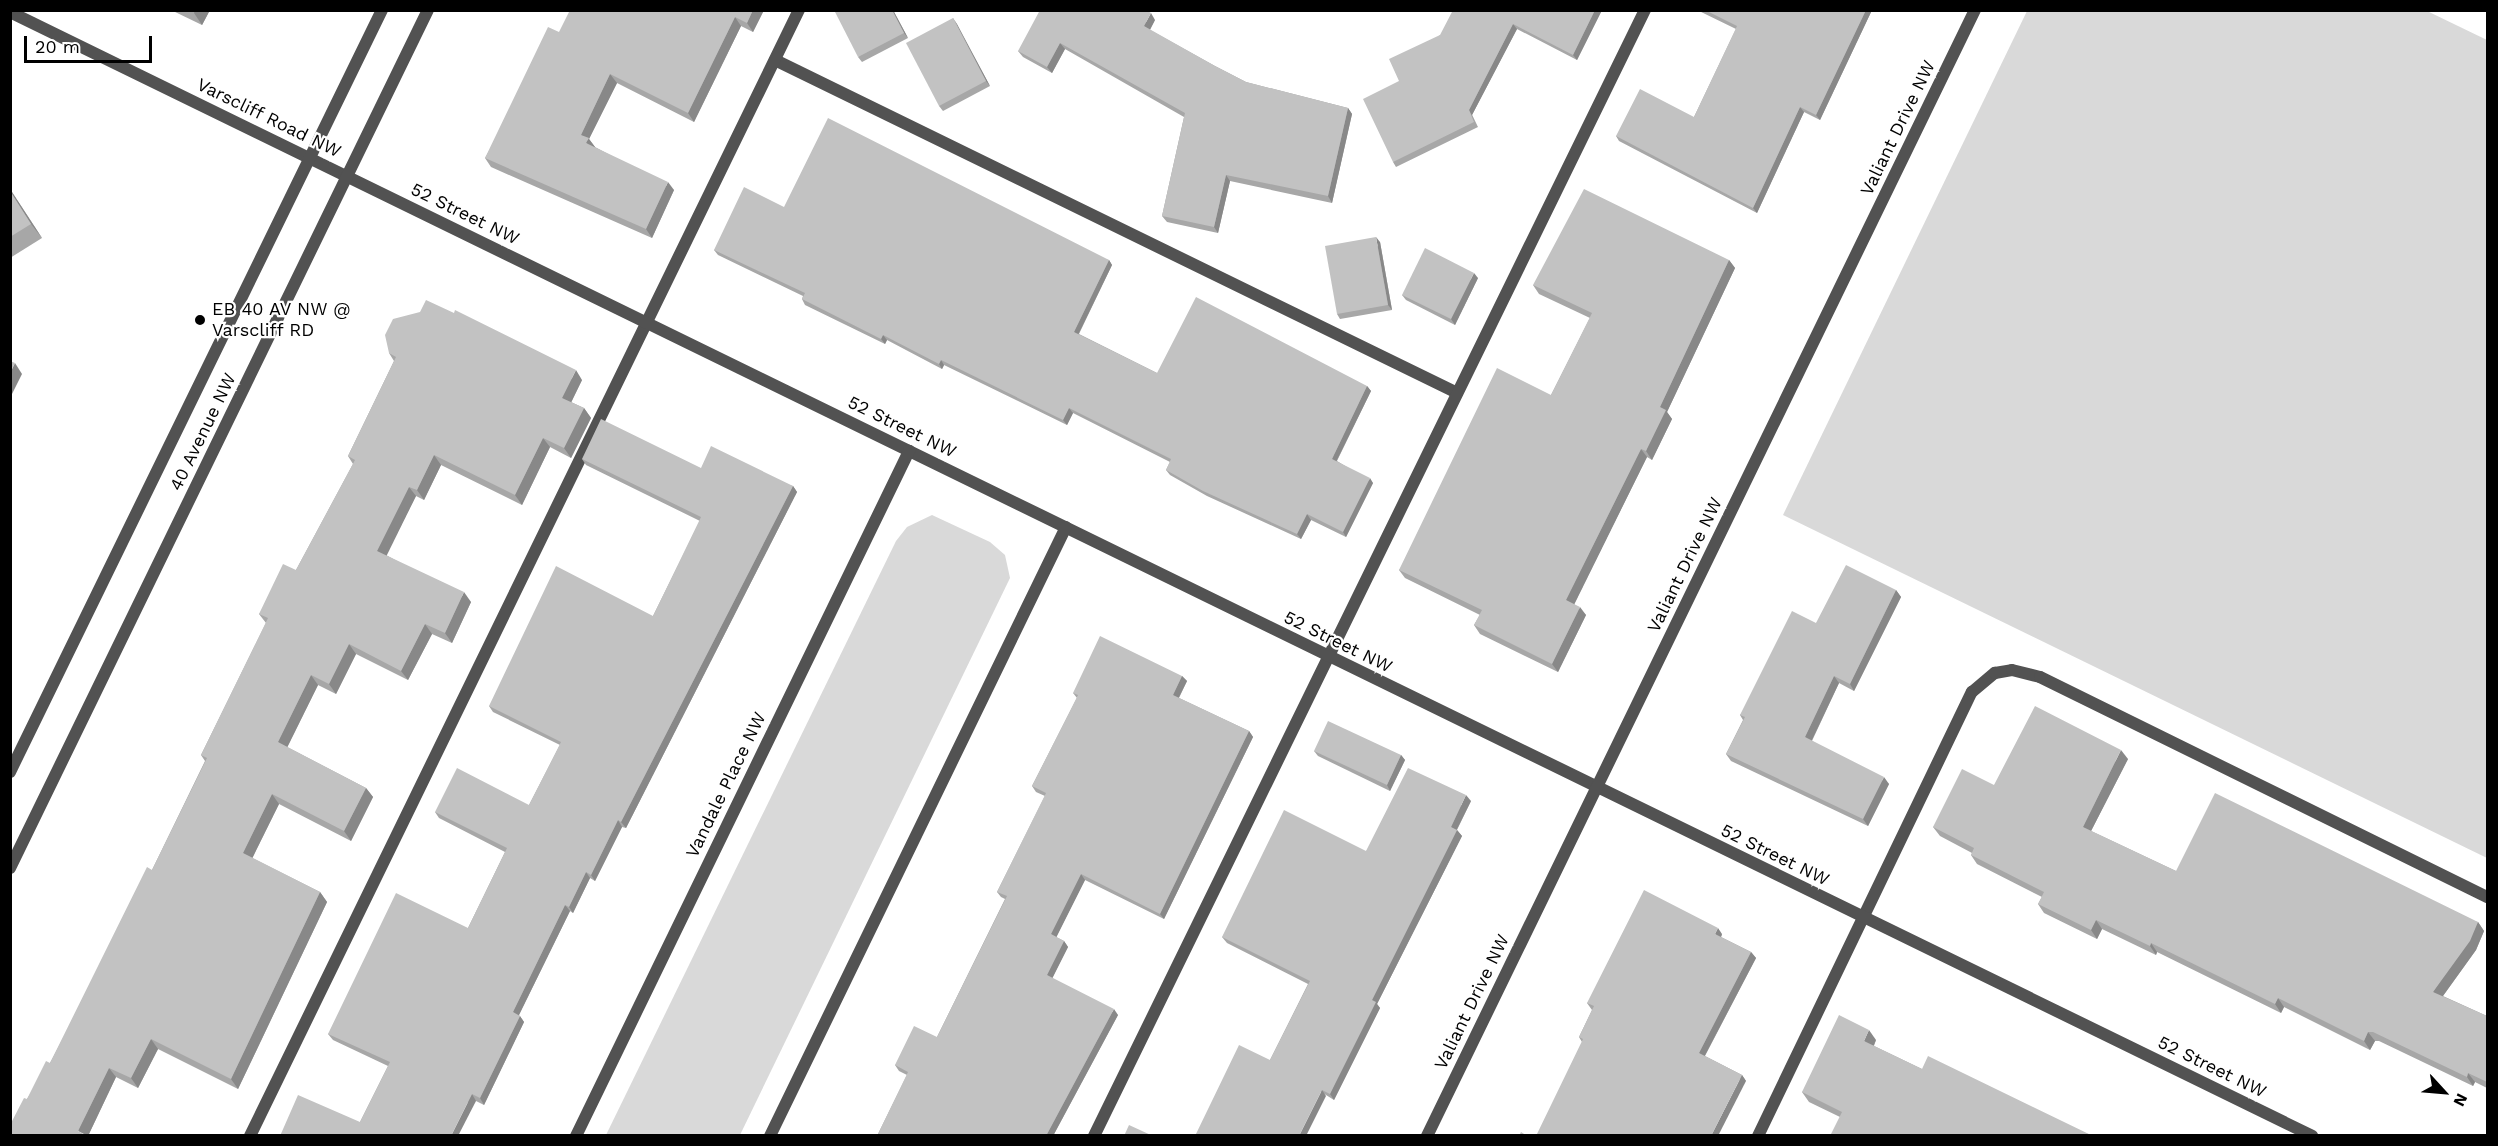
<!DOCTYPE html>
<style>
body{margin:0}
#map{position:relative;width:2498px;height:1146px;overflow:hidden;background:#fff;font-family:"Work Sans",sans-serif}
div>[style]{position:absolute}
.green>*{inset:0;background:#d9d9d9}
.service>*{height:12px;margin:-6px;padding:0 6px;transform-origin:6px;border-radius:6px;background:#525252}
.minor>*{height:12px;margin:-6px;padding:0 6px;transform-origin:6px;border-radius:6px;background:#525252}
.tertiary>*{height:12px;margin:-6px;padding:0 6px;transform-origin:6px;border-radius:6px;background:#525252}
.wall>*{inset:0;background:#a7a7a7}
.shaded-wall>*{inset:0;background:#888}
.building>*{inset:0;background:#c2c2c2}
.dots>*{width:16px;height:16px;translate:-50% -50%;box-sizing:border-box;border:3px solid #fff;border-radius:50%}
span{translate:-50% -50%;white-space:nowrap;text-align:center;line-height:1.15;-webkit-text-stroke:4.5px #fff;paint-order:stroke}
.street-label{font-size:18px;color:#000}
.poi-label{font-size:18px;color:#000}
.left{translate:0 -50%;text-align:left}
.frame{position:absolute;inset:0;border:12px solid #000;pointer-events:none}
.north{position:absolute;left:2414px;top:1062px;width:60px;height:60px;-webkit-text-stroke:4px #fff;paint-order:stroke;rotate:116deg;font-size:16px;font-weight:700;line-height:24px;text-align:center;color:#000}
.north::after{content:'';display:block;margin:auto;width:21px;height:27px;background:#000;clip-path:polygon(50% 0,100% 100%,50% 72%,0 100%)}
.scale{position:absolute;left:24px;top:36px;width:128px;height:27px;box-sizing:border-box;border:3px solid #000;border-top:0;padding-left:8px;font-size:18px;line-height:21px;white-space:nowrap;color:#000;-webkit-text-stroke:4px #fff;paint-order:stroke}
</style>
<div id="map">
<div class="green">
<div style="clip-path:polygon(2027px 11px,2427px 11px,2487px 40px,2487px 858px,1783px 515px)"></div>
<div style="clip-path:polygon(932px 515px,990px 542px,1005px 555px,1010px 578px,740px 1135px,606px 1135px,896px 541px,907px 527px)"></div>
</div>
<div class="service">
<div style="left:775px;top:60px;width:759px;rotate:26.02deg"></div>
<div style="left:250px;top:1136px;width:1253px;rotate:-64.01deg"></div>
<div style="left:1094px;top:1136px;width:1254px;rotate:-63.93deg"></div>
<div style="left:1758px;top:1136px;width:493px;rotate:-64.3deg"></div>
<div style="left:1972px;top:692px;width:30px;rotate:-40deg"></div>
<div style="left:1995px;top:673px;width:17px;rotate:-10deg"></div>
<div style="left:2012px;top:670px;width:29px;rotate:14deg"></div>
<div style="left:2040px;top:677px;width:499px;rotate:26.2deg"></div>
</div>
<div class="minor">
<div style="left:10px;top:12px;width:2562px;rotate:26.02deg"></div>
<div style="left:576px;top:1136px;width:762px;rotate:-64.07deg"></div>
<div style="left:770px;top:1136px;width:677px;rotate:-64.08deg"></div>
<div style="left:1427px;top:1136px;width:1252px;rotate:-64.05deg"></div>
</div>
<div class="tertiary">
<div style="left:10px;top:772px;width:848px;rotate:-63.98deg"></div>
<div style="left:10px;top:868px;width:954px;rotate:-64.03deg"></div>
</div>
<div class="wall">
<div style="clip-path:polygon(171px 10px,210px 10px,202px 25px)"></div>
<div style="clip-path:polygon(764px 10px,753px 32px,741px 26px,694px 122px,617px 83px,589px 139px,595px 147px,674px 190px,652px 238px,491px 167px,485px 158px,559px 32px)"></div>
<div style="clip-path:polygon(893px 10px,908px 38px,862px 62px,858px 57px)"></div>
<div style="clip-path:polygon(1602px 10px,1577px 60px,1517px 29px,1472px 115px,1478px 127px,1396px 167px,1393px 162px,1399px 81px,1440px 35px)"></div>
<div style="clip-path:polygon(1697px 10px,1872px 10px,1820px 120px,1804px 112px,1757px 213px,1619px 141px,1616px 136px,1694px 117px,1736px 29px)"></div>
<div style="clip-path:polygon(953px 18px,990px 86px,943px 111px,939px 106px)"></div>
<div style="clip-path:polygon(1155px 20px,1150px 30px,1215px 66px,1246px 82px,1348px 108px,1352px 114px,1332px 203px,1230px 181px,1218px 233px,1167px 222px,1162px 216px,1184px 117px,1065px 49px,1052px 73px,1023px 57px,1018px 51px)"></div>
<div style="clip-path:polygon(10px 189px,42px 238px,10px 258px)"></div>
<div style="clip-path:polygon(784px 207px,1109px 260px,1112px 265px,1079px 334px,1157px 373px,1367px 386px,1371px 391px,1337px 461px,1373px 483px,1346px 537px,1311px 520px,1301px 539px,1207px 496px,1170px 475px,1166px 470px,1170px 462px,1073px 413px,1067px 425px,944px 365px,942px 369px,887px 340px,885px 344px,805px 305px,802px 299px,803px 296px,718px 255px,714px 250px)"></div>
<div style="clip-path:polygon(1380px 242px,1392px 310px,1340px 319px,1337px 314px)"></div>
<div style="clip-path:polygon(1729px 260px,1735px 268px,1667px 412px,1672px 419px,1652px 460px,1647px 457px,1574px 604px,1586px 615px,1558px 672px,1480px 634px,1474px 625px,1480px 615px,1405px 578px,1399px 570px,1551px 395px,1590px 318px,1539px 294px,1533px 285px)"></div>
<div style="clip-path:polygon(1478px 278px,1455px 325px,1406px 300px,1402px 295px)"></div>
<div style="clip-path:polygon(389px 353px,582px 380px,571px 402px,584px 408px,591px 418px,571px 458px,550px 447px,522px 505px,441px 465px,424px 500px,416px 496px,386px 555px,471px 602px,452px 643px,432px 634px,408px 680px,356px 654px,336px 694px,318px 685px,287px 747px,366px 788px,373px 797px,351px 841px,279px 804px,252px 858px,320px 892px,327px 902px,238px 1089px,158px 1049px,138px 1088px,116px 1077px,88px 1136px,27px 1099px,50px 1063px,152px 870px,205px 761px,201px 755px,266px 623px,259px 614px,296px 570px,353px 464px,348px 456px,394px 361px)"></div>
<div style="clip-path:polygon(582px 459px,701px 468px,793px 486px,797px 492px,626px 828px,622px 827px,595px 881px,590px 878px,573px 913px,570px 911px,519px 1015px,524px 1022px,484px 1105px,476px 1101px,360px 1122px,388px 1066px,333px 1040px,328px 1034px,468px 928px,505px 852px,439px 818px,435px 812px,529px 805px,560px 745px,493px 712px,489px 706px,653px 616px,700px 521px,586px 465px)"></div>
<div style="clip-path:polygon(1896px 590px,1901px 597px,1854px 691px,1839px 683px,1812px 741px,1889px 784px,1868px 826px,1731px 761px,1726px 754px,1743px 720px,1740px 715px,1816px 623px)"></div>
<div style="clip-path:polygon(1182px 676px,1187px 681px,1179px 698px,1249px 731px,1253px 737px,1164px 919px,1085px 880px,1056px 937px,1064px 941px,1068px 947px,1052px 978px,1118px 1015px,1053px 1136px,877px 1136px,907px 1075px,899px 1071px,895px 1065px,937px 1037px,1005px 899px,1001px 897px,997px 892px,1045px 796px,1036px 792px,1032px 786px,1077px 698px,1073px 693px)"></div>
<div style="clip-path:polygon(1314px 751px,1401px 755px,1405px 760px,1390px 791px,1318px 756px)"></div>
<div style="clip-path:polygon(2128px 759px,2091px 831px,2176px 871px,2478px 922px,2484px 931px,2476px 950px,2443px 996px,2487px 1016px,2487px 1088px,2475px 1082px,2473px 1086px,2379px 1041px,2375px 1041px,2370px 1050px,2284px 1007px,2281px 1013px,2157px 952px,2156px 955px,2102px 929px,2097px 939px,2044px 913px,2038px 904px,2042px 897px,1977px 864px,1971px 855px,1972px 853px,1940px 836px,1933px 827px,1994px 785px)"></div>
<div style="clip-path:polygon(1471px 801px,1457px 830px,1462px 836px,1377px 1004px,1380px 1008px,1334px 1100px,1270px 1060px,1308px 984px,1227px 943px,1222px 937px,1366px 851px)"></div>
<div style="clip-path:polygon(1722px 934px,1721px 937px,1751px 952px,1756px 958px,1705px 1056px,1742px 1075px,1746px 1081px,1582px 1042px,1579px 1037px,1592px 1010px,1587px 1003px)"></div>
<div style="clip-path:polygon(1876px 1040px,1874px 1046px,1922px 1069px,2093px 1136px,1840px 1117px,1809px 1102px,1802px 1092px)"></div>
</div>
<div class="shaded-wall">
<div style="clip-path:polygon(195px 10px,210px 10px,202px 25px,194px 13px)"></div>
<div style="clip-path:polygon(753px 10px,764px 10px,753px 32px,747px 23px)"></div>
<div style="clip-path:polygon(892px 10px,893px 10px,908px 38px,904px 33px)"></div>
<div style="clip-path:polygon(1595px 10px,1602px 10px,1577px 60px,1573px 55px)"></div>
<div style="clip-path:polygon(1866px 10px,1872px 10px,1820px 120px,1816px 115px)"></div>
<div style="clip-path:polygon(1151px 13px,1155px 20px,1148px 33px,1144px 26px)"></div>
<div style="clip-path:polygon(735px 17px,741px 26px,694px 122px,688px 113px)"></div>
<div style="clip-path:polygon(953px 18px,957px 24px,990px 86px,986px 81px)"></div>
<div style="clip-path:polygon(1513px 24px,1517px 29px,1472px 115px,1478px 127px,1469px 110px)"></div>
<div style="clip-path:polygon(1060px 43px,1065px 49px,1052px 73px,1047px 67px)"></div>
<div style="clip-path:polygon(610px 74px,617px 83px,589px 139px,595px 147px,593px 152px,581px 135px)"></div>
<div style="clip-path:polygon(1800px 107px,1804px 112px,1757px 213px,1753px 208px)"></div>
<div style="clip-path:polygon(1348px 108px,1352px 114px,1332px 203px,1328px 196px)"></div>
<div style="clip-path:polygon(1226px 175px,1230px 181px,1218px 233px,1214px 227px)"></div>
<div style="clip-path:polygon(668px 182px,674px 190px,652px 238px,646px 229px)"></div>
<div style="clip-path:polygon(10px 189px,42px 238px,31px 224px,10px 191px)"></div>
<div style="clip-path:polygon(1376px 237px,1380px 242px,1392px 310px,1388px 305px)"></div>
<div style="clip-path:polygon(1109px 260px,1112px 265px,1077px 337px,1074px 332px)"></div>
<div style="clip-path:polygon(1729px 260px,1735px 268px,1667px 412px,1672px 419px,1652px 460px,1646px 451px,1660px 407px)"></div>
<div style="clip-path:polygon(1474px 273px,1478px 278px,1455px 325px,1451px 319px)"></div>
<div style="clip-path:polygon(883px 335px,887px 340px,885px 344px,881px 339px)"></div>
<div style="clip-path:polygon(941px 360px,944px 365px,942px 369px,939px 364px)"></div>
<div style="clip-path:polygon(15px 363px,22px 374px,10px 398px,10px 373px)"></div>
<div style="clip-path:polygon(576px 370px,582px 380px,569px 407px,562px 398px)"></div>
<div style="clip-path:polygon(1367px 386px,1371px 391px,1335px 464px,1332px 459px)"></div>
<div style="clip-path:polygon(584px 408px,591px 418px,571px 458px,564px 448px)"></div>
<div style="clip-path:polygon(1069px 408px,1073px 413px,1067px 425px,1063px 420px)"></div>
<div style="clip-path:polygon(543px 438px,550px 447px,522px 505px,515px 495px)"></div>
<div style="clip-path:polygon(1641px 449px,1647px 457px,1572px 609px,1566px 600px)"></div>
<div style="clip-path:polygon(434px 455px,441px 465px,424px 500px,417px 490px)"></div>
<div style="clip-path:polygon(1370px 478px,1373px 483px,1346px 537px,1343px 532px)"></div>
<div style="clip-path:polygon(793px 486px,797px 492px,626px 828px,621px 822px)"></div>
<div style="clip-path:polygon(409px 487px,416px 496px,384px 561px,377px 551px)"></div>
<div style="clip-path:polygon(1307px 514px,1311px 520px,1301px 539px,1297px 534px)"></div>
<div style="clip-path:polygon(1896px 590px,1901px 597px,1854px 691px,1850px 684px)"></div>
<div style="clip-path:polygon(464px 592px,471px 602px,452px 643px,445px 633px)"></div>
<div style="clip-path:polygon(1580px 607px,1586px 615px,1558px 672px,1552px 664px)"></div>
<div style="clip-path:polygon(425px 624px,432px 634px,408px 680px,401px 671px)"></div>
<div style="clip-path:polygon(349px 644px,356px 654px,336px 694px,329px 684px)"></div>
<div style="clip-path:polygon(311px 675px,318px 685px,285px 752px,278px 742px)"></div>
<div style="clip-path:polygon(1182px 676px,1187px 681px,1177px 701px,1173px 695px)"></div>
<div style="clip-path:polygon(1834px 676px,1839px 683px,1810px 744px,1805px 737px)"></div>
<div style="clip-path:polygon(1249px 731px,1253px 737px,1164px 919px,1160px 914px)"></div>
<div style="clip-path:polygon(2121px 750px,2128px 759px,2089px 835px,2083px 827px)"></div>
<div style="clip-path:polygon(1401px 755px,1405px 760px,1390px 791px,1387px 785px)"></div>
<div style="clip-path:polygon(1884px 777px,1889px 784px,1868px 826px,1863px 819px)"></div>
<div style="clip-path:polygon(366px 788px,373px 797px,351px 841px,344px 831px)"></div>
<div style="clip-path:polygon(272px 794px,279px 804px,250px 863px,243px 853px)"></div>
<div style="clip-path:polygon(1466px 795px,1471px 801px,1455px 833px,1451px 827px)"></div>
<div style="clip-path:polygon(618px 820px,622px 827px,595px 881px,591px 875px)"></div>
<div style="clip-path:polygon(1457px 830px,1462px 836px,1377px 1004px,1380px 1008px,1334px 1100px,1330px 1094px,1372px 1000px)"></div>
<div style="clip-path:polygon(586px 872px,590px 878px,573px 913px,569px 907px)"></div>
<div style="clip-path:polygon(1081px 874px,1085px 880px,1055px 940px,1051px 934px)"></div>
<div style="clip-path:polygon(320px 892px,327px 902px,238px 1089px,231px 1079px)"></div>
<div style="clip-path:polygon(565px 905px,570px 911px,517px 1019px,513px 1012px)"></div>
<div style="clip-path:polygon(2096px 920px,2102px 929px,2097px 939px,2091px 930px)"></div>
<div style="clip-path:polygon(2478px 922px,2484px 931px,2476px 950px,2440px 1000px,2433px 992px)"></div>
<div style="clip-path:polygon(1718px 928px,1722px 934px,1720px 940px,1715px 934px)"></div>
<div style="clip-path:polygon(1064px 941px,1068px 947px,1051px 981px,1047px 975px)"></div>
<div style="clip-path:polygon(2151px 943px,2157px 952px,2156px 955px,2150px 946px)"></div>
<div style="clip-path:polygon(1751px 952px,1756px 958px,1703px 1059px,1699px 1053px)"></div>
<div style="clip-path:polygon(2278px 998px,2284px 1007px,2281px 1013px,2275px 1004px)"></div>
<div style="clip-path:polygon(1114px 1009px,1118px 1015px,1053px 1136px,1046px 1136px)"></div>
<div style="clip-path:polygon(520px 1016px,524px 1022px,484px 1105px,480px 1098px)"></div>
<div style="clip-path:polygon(1869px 1030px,1876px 1040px,1871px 1051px,1864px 1041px)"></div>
<div style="clip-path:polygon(2368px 1032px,2375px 1041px,2370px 1050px,2364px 1041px)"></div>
<div style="clip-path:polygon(151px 1039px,158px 1049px,138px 1088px,131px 1078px)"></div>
<div style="clip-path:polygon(109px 1068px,116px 1077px,88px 1136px,78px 1131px)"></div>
<div style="clip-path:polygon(2468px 1073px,2475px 1082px,2473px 1086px,2467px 1077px)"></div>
<div style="clip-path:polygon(1742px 1075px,1746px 1081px,1718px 1136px,1711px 1136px)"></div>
<div style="clip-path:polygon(1322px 1090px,1326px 1096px,1306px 1136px,1299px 1136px)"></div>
<div style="clip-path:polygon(472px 1094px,476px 1101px,458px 1136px,451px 1136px)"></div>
</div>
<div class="building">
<div style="clip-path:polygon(570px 10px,753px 10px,747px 23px,735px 17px,688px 113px,610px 74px,581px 135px,589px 138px,586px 143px,668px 182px,646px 229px,485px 158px,548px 27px,559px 32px)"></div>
<div style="clip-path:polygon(834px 10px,892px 10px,904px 33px,858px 57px)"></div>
<div style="clip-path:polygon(1040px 10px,1146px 10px,1151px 13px,1144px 26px,1215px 66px,1246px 82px,1348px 108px,1328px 196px,1226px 175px,1214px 227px,1162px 216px,1185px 113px,1060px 43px,1047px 67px,1018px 51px)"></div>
<div style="clip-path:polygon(1453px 10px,1595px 10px,1573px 55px,1513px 24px,1469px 110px,1474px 122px,1393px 162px,1363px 99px,1399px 81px,1389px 59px,1440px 35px)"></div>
<div style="clip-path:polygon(1705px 10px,1866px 10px,1816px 115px,1800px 107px,1753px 208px,1616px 136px,1640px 89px,1694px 117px,1737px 26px)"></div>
<div style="clip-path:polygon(953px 18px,986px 81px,939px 106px,906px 43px)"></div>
<div style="clip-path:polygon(828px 118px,1109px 260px,1074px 332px,1157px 373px,1196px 297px,1367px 386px,1332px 459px,1370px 478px,1343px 532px,1307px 514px,1297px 534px,1203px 491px,1166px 470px,1171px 459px,1069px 408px,1063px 420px,941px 360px,939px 364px,883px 335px,881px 339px,802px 299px,805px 293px,714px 250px,744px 187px,784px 207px)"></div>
<div style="clip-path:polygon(1584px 189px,1729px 260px,1660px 407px,1666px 410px,1646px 451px,1641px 449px,1566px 600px,1580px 607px,1552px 664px,1474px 625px,1482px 610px,1399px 570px,1497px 368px,1551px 395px,1592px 313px,1533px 285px)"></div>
<div style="clip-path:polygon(10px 191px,31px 224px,10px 237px)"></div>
<div style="clip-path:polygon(1376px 237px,1388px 305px,1337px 314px,1325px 246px)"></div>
<div style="clip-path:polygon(1425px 248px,1474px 273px,1451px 319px,1402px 295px)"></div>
<div style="clip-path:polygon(426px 300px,454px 313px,455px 310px,576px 370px,562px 398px,584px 408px,564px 448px,543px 438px,515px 495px,434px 455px,417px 490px,409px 487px,377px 551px,464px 592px,445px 633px,425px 624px,401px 671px,349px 644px,329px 684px,311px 675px,278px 742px,366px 788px,344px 831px,272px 794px,243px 853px,320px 892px,231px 1079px,151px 1039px,131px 1078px,109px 1068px,78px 1131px,87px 1136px,10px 1136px,10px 1125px,24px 1098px,27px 1099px,46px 1061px,50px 1063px,147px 867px,152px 870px,207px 758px,201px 755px,268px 618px,259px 614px,283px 564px,296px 570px,355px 460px,348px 456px,396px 357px,389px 353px,385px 335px,393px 319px,420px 312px)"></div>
<div style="clip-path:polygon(10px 361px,15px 363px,10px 373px)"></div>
<div style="clip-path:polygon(601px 419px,701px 468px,711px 446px,793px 486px,621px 822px,618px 820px,591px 875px,586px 872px,569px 907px,565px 905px,513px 1012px,520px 1016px,480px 1098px,472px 1094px,451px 1136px,280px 1136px,298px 1095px,360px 1122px,390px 1062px,328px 1034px,396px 893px,468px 928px,507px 848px,435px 812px,457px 768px,529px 805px,561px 742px,489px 706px,556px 566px,653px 616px,701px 517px,582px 459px)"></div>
<div style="clip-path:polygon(1846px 565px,1896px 590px,1850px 684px,1834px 676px,1805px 737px,1884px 777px,1863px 819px,1726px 754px,1745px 717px,1740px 715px,1792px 611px,1816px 623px)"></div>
<div style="clip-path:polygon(1100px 636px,1182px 676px,1173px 695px,1249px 731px,1160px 914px,1081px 874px,1051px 934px,1064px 941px,1047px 975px,1114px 1009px,1046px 1136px,877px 1136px,908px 1072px,895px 1065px,914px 1026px,937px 1037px,1007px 896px,997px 892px,1046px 793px,1032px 786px,1078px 695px,1073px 693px)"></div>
<div style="clip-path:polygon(2035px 706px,2121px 750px,2083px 827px,2176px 871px,2215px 793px,2478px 922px,2470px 941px,2433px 992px,2487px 1016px,2487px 1082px,2468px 1073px,2467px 1077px,2373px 1032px,2368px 1032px,2364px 1041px,2278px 998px,2275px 1004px,2151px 943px,2150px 946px,2096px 920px,2091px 930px,2038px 904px,2044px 892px,1971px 855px,1974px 848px,1933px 827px,1962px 769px,1994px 785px)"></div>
<div style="clip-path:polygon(1328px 721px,1401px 755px,1387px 785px,1314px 751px)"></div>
<div style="clip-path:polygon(1408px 768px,1466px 795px,1451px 827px,1457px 830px,1372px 1000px,1376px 1002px,1330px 1094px,1322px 1090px,1299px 1136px,1195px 1136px,1239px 1045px,1270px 1060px,1310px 981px,1222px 937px,1284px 810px,1366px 851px)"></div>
<div style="clip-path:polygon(1644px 890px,1718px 928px,1715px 934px,1751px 952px,1699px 1053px,1742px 1075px,1711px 1136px,1536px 1136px,1583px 1039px,1579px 1037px,1594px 1006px,1587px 1003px)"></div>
<div style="clip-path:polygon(1839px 1015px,1869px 1030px,1864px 1041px,1922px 1069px,1928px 1056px,2093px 1136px,1830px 1136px,1842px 1112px,1802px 1092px)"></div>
<div style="clip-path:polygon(1129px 1125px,1153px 1136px,1124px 1136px)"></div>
<div style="clip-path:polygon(1521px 1132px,1527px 1136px,1519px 1136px)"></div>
</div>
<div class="dots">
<div style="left:200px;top:320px;background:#000"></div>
</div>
<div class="street-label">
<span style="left:269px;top:118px;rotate:26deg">Varscliff Road NW</span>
<span style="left:1898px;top:128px;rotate:-64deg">Valiant Drive NW</span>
<span style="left:465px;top:214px;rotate:26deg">52 Street NW</span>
<span style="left:902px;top:427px;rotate:26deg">52 Street NW</span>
<span style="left:203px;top:432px;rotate:-64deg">40 Avenue NW</span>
<span style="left:1685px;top:565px;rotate:-64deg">Valiant Drive NW</span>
<span style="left:1338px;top:642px;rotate:26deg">52 Street NW</span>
<span style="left:726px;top:785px;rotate:-64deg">Vandale Place NW</span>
<span style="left:1775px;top:855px;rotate:26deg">52 Street NW</span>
<span style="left:1472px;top:1002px;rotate:-64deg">Valiant Drive NW</span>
<span style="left:2212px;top:1067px;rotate:26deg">52 Street NW</span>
</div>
<div class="poi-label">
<span class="left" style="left:212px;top:320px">EB 40 AV NW @<br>Varscliff RD</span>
</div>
<div class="frame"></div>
<div class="north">N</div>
<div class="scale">20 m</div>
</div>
